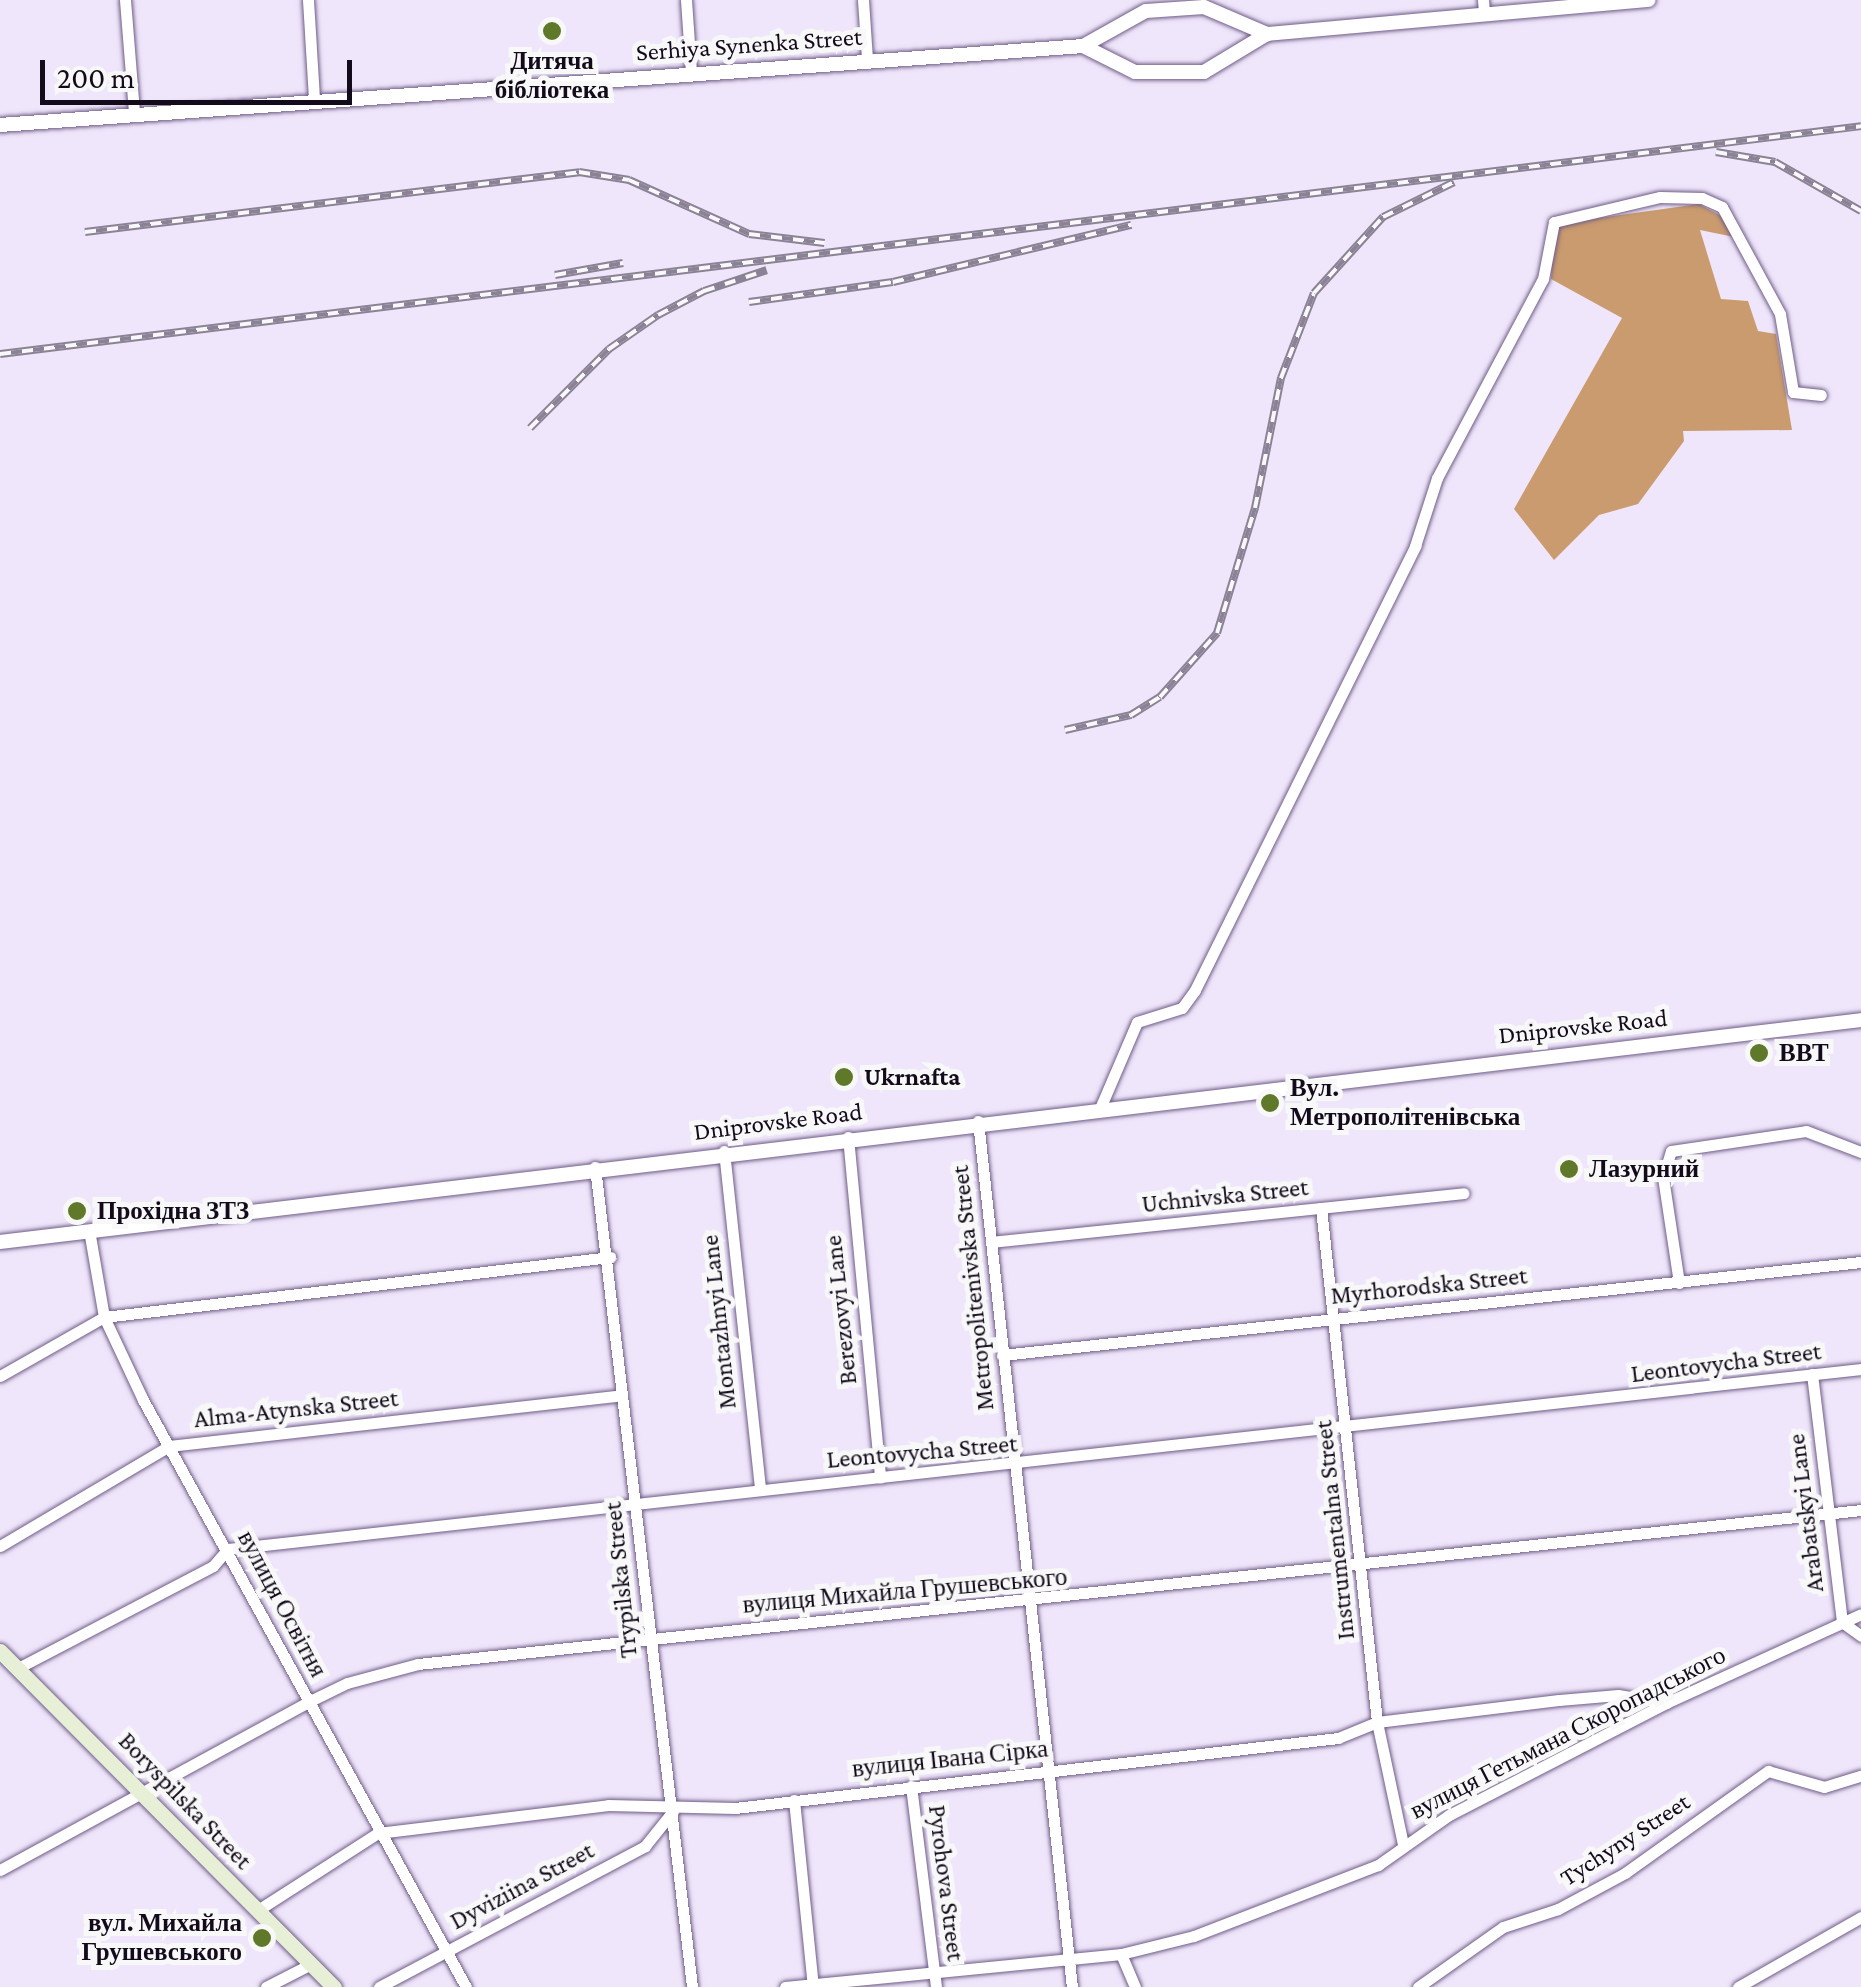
<!DOCTYPE html>
<meta charset="utf-8">
<style>
body{margin:0}
#map{position:relative;width:1861px;height:1987px;overflow:hidden;background:#efe6fb;font-family:"Crimson Pro",serif}
div>[style]{position:absolute}
.forest>*{inset:0;background:#ca9b6e}
.roads{filter:drop-shadow(0 0 2px #6f5c87) drop-shadow(0 0 2px #6f5c87)}
.minor>*{height:11px;margin:-5.5px;padding:0 5.5px;transform-origin:5.5px;border-radius:5.5px;background:#fff}
.tertiary>*{height:14px;margin:-7px;padding:0 7px;transform-origin:7px;border-radius:7px;background:#fff}
.secondary>*{height:15px;margin:-7.5px;padding:0 7.5px;transform-origin:7.5px;border-radius:7.5px;background:#e7f0d7}
.rail>*{height:8px;margin-top:-4px;transform-origin:0;background:repeating-linear-gradient(90deg,#f8f8f8 0 11px,#8b8295 0 22px);box-sizing:border-box;border-block:2px solid #8b8295}
.dots>*{width:28px;height:28px;translate:-50% -50%;box-sizing:border-box;border:5px solid #f8f8f8;border-radius:50%}
span{translate:-50% -50%;white-space:nowrap;text-align:center;line-height:1.15;-webkit-text-stroke:10px #f8f8f8;paint-order:stroke}
.street-label{font-size:25px;color:#130b1b}
.poi-label{font-size:25px;color:#130b1b;font-weight:700}
.left{translate:0 -50%;text-align:left}
.right{translate:-100% -50%;text-align:right}
.scale{position:absolute;left:40px;top:60px;width:312px;height:45px;box-sizing:border-box;border:5px solid #130b1b;border-top:0;padding-left:12px;font-size:30px;line-height:35px;white-space:nowrap;color:#130b1b;-webkit-text-stroke:8px #f8f8f8;paint-order:stroke}
</style>
<div id="map">
<div class="forest">
<div style="clip-path:polygon(1699px 204px,1721px 216px,1739px 238px,1700px 230px,1721px 299px,1748px 301px,1758px 331px,1776px 334px,1792px 430px,1683px 431px,1684px 441px,1638px 504px,1599px 515px,1554px 560px,1514px 509px,1622px 318px,1551px 279px,1553px 233px,1563px 223px)"></div>
</div>
<div class="roads">
<div class="minor">
<div style="left:125px;top:0;width:113px;rotate:85.4deg"></div>
<div style="left:308px;top:0;width:99px;rotate:86.5deg"></div>
<div style="left:686px;top:0;width:71px;rotate:86deg"></div>
<div style="left:863px;top:0;width:59px;rotate:86.1deg"></div>
<div style="left:1483px;top:0;width:12px;rotate:85deg"></div>
<div style="left:1101px;top:1106px;width:91px;rotate:-66.8deg"></div>
<div style="left:1137px;top:1022px;width:47px;rotate:-17.3deg"></div>
<div style="left:1182px;top:1008px;width:22px;rotate:-54deg"></div>
<div style="left:1195px;top:990px;width:496px;rotate:-63.6deg"></div>
<div style="left:1415px;top:546px;width:71px;rotate:-72.1deg"></div>
<div style="left:1437px;top:478px;width:225px;rotate:-62deg"></div>
<div style="left:1543px;top:279px;width:58px;rotate:-79.1deg"></div>
<div style="left:1554px;top:222px;width:109px;rotate:-13.3deg"></div>
<div style="left:1660px;top:197px;width:42px;rotate:1.4deg"></div>
<div style="left:1702px;top:198px;width:22px;rotate:24deg"></div>
<div style="left:1722px;top:207px;width:122px;rotate:61.5deg"></div>
<div style="left:1780px;top:314px;width:79px;rotate:80.5deg"></div>
<div style="left:1793px;top:392px;width:28px;rotate:6deg"></div>
<div style="left:978px;top:1121px;width:871px;rotate:83.81deg"></div>
<div style="left:848px;top:1137px;width:342px;rotate:84.6deg"></div>
<div style="left:724px;top:1151px;width:340px;rotate:83.9deg"></div>
<div style="left:595px;top:1167px;width:826px;rotate:83.25deg"></div>
<div style="left:1321px;top:1208px;width:517px;rotate:83.78deg"></div>
<div style="left:1377px;top:1722px;width:125px;rotate:78deg"></div>
<div style="left:89px;top:1230px;width:88px;rotate:80.2deg"></div>
<div style="left:104px;top:1317px;width:92px;rotate:64.8deg"></div>
<div style="left:143px;top:1400px;width:670px;rotate:61.18deg"></div>
<div style="left:991px;top:1242px;width:475px;rotate:-5.9deg"></div>
<div style="left:1679px;top:1283px;width:107px;rotate:-98.6deg"></div>
<div style="left:1663px;top:1177px;width:27px;rotate:-73deg"></div>
<div style="left:1671px;top:1151px;width:136px;rotate:-8.4deg"></div>
<div style="left:1806px;top:1131px;width:59px;rotate:20.9deg"></div>
<div style="left:1002px;top:1355px;width:864px;rotate:-6.18deg"></div>
<div style="left:1812px;top:1374px;width:250px;rotate:83.1deg"></div>
<div style="left:1842px;top:1622px;width:24px;rotate:36deg"></div>
<div style="left:0;top:1376px;width:120px;rotate:-29.6deg"></div>
<div style="left:104px;top:1317px;width:510px;rotate:-6.76deg"></div>
<div style="left:0;top:1546px;width:196px;rotate:-30.6deg"></div>
<div style="left:169px;top:1446px;width:456px;rotate:-6.4deg"></div>
<div style="left:18px;top:1668px;width:220px;rotate:-27.6deg"></div>
<div style="left:213px;top:1566px;width:23px;rotate:-49deg"></div>
<div style="left:228px;top:1549px;width:1643px;rotate:-6.29deg"></div>
<div style="left:911px;top:1786px;width:203px;rotate:82.9deg"></div>
<div style="left:794px;top:1800px;width:188px;rotate:84.2deg"></div>
<div style="left:0;top:1870px;width:351px;rotate:-28.6deg"></div>
<div style="left:308px;top:1702px;width:43px;rotate:-26deg"></div>
<div style="left:347px;top:1683px;width:73px;rotate:-15deg"></div>
<div style="left:418px;top:1664px;width:1451px;rotate:-6.09deg"></div>
<div style="left:258px;top:1910px;width:143px;rotate:-32.7deg"></div>
<div style="left:378px;top:1833px;width:232px;rotate:-6.9deg"></div>
<div style="left:608px;top:1805px;width:127px;rotate:1.4deg"></div>
<div style="left:735px;top:1808px;width:607px;rotate:-6.62deg"></div>
<div style="left:1338px;top:1738px;width:42px;rotate:-22.3deg"></div>
<div style="left:1377px;top:1722px;width:183px;rotate:-6.9deg"></div>
<div style="left:1559px;top:1700px;width:59px;rotate:-4.8deg"></div>
<div style="left:1618px;top:1695px;width:49px;rotate:9.5deg"></div>
<div style="left:1121px;top:1954px;width:36px;rotate:67deg"></div>
<div style="left:266px;top:1987px;width:51px;rotate:-27.1deg"></div>
<div style="left:379px;top:1987px;width:301px;rotate:-27.9deg"></div>
<div style="left:645px;top:1846px;width:45px;rotate:-51.3deg"></div>
<div style="left:785px;top:1987px;width:338px;rotate:-5.6deg"></div>
<div style="left:1121px;top:1954px;width:75px;rotate:-13.9deg"></div>
<div style="left:1194px;top:1936px;width:197px;rotate:-21.1deg"></div>
<div style="left:1378px;top:1865px;width:87px;rotate:-35.2deg"></div>
<div style="left:1449px;top:1815px;width:244px;rotate:-27.3deg"></div>
<div style="left:1666px;top:1703px;width:214px;rotate:-24.5deg"></div>
<div style="left:1418px;top:1987px;width:104px;rotate:-35.2deg"></div>
<div style="left:1503px;top:1927px;width:58px;rotate:-18.1deg"></div>
<div style="left:1558px;top:1909px;width:76px;rotate:-28.2deg"></div>
<div style="left:1625px;top:1873px;width:176px;rotate:-35.5deg"></div>
<div style="left:1768px;top:1771px;width:58px;rotate:15.9deg"></div>
<div style="left:1824px;top:1787px;width:39px;rotate:-17deg"></div>
<div style="left:1738px;top:1987px;width:142px;rotate:-29.6deg"></div>
</div>
<div class="tertiary">
<div style="left:1083px;top:46px;width:58px;rotate:26.6deg"></div>
<div style="left:1135px;top:72px;width:69px"></div>
<div style="left:1204px;top:72px;width:74px;rotate:-31.1deg"></div>
<div style="left:1267px;top:34px;width:383px;rotate:-5.1deg"></div>
<div style="left:0;top:125px;width:1086px;rotate:-4.17deg"></div>
<div style="left:1083px;top:46px;width:72px;rotate:-29.1deg"></div>
<div style="left:1146px;top:11px;width:58px;rotate:-3.9deg"></div>
<div style="left:1204px;top:7px;width:69px;rotate:23.2deg"></div>
<div style="left:0;top:1242px;width:1874px;rotate:-6.8deg"></div>
</div>
<div class="secondary">
<div style="left:0;top:1651px;width:474px;rotate:45.2deg"></div>
</div>
</div>
<div class="rail">
<div style="left:1716px;top:152px;width:60px;rotate:9.6deg"></div>
<div style="left:1775px;top:162px;width:99px;rotate:29.7deg"></div>
<div style="left:85px;top:232px;width:498px;rotate:-6.9deg"></div>
<div style="left:579px;top:172px;width:51px;rotate:9.1deg"></div>
<div style="left:629px;top:180px;width:132px;rotate:24.2deg"></div>
<div style="left:749px;top:234px;width:76px;rotate:6.8deg"></div>
<div style="left:555px;top:275px;width:69px;rotate:-10deg"></div>
<div style="left:749px;top:302px;width:145px;rotate:-7.9deg"></div>
<div style="left:893px;top:282px;width:245px;rotate:-13.5deg"></div>
<div style="left:0;top:354px;width:1875px;rotate:-6.98deg"></div>
<div style="left:530px;top:428px;width:112px;rotate:-45deg"></div>
<div style="left:609px;top:349px;width:60px;rotate:-34.8deg"></div>
<div style="left:658px;top:315px;width:52px;rotate:-27.6deg"></div>
<div style="left:704px;top:291px;width:66px;rotate:-18.4deg"></div>
<div style="left:1065px;top:730px;width:68px;rotate:-12.8deg"></div>
<div style="left:1131px;top:715px;width:34px;rotate:-32deg"></div>
<div style="left:1160px;top:697px;width:86px;rotate:-48.3deg"></div>
<div style="left:1217px;top:633px;width:131px;rotate:-73.1deg"></div>
<div style="left:1255px;top:508px;width:133px;rotate:-78.7deg"></div>
<div style="left:1281px;top:378px;width:91px;rotate:-68.8deg"></div>
<div style="left:1314px;top:293px;width:103px;rotate:-47.8deg"></div>
<div style="left:1383px;top:217px;width:79px;rotate:-26.2deg"></div>
</div>
<div class="dots">
<div style="left:552px;top:31px;background:#60782a"></div>
<div style="left:1759px;top:1053px;background:#60782a"></div>
<div style="left:844px;top:1077px;background:#60782a"></div>
<div style="left:1270px;top:1103px;background:#60782a"></div>
<div style="left:1569px;top:1169px;background:#60782a"></div>
<div style="left:77px;top:1211px;background:#60782a"></div>
<div style="left:262px;top:1938px;background:#60782a"></div>
</div>
<div class="street-label">
<span style="left:749px;top:45px;rotate:-4deg">Serhiya Synenka Street</span>
<span style="left:1583px;top:1027px;rotate:-6deg">Dniprovske Road</span>
<span style="left:778px;top:1122px;rotate:-7deg">Dniprovske Road</span>
<span style="left:1225px;top:1196px;rotate:-6deg">Uchnivska Street</span>
<span style="left:1429px;top:1286px;rotate:-6deg">Myrhorodska Street</span>
<span style="left:973px;top:1288px;rotate:-96deg">Metropolitenivska Street</span>
<span style="left:841px;top:1310px;rotate:-96deg">Berezovyi Lane</span>
<span style="left:719px;top:1322px;rotate:-96deg">Montazhnyi Lane</span>
<span style="left:1726px;top:1363px;rotate:-7deg">Leontovycha Street</span>
<span style="left:296px;top:1409px;rotate:-6deg">Alma-Atynska Street</span>
<span style="left:922px;top:1452px;rotate:-5deg">Leontovycha Street</span>
<span style="left:1806px;top:1513px;rotate:-97deg">Arabatskyi Lane</span>
<span style="left:1335px;top:1530px;rotate:-96deg">Instrumentalna Street</span>
<span style="left:621px;top:1580px;rotate:-96deg">Trypilska Street</span>
<span style="left:905px;top:1591px;rotate:-5deg">вулиця Михайла Грушевського</span>
<span style="left:282px;top:1604px;rotate:62deg">вулиця Освітня</span>
<span style="left:1568px;top:1733px;rotate:-27deg">вулиця Гетьмана Скоропадського</span>
<span style="left:950px;top:1759px;rotate:-6deg">вулиця Івана Сірка</span>
<span style="left:185px;top:1801px;rotate:46deg">Boryspilska Street</span>
<span style="left:1625px;top:1840px;rotate:-33deg">Tychyny Street</span>
<span style="left:946px;top:1883px;rotate:83deg">Pyrohova Street</span>
<span style="left:522px;top:1886px;rotate:-28deg">Dyviziina Street</span>
</div>
<div class="poi-label">
<span style="left:552px;top:76px">Дитяча<br>бібліотека</span>
<span class="left" style="left:1779px;top:1053px">ВВТ</span>
<span class="left" style="left:864px;top:1077px">Ukrnafta</span>
<span class="left" style="left:1290px;top:1103px">Вул.<br>Метрополітенівська</span>
<span class="left" style="left:1589px;top:1169px">Лазурний</span>
<span class="left" style="left:97px;top:1211px">Прохідна ЗТЗ</span>
<span class="right" style="left:242px;top:1938px">вул. Михайла<br>Грушевського</span>
</div>
<div class="scale">200 m</div>
</div>
